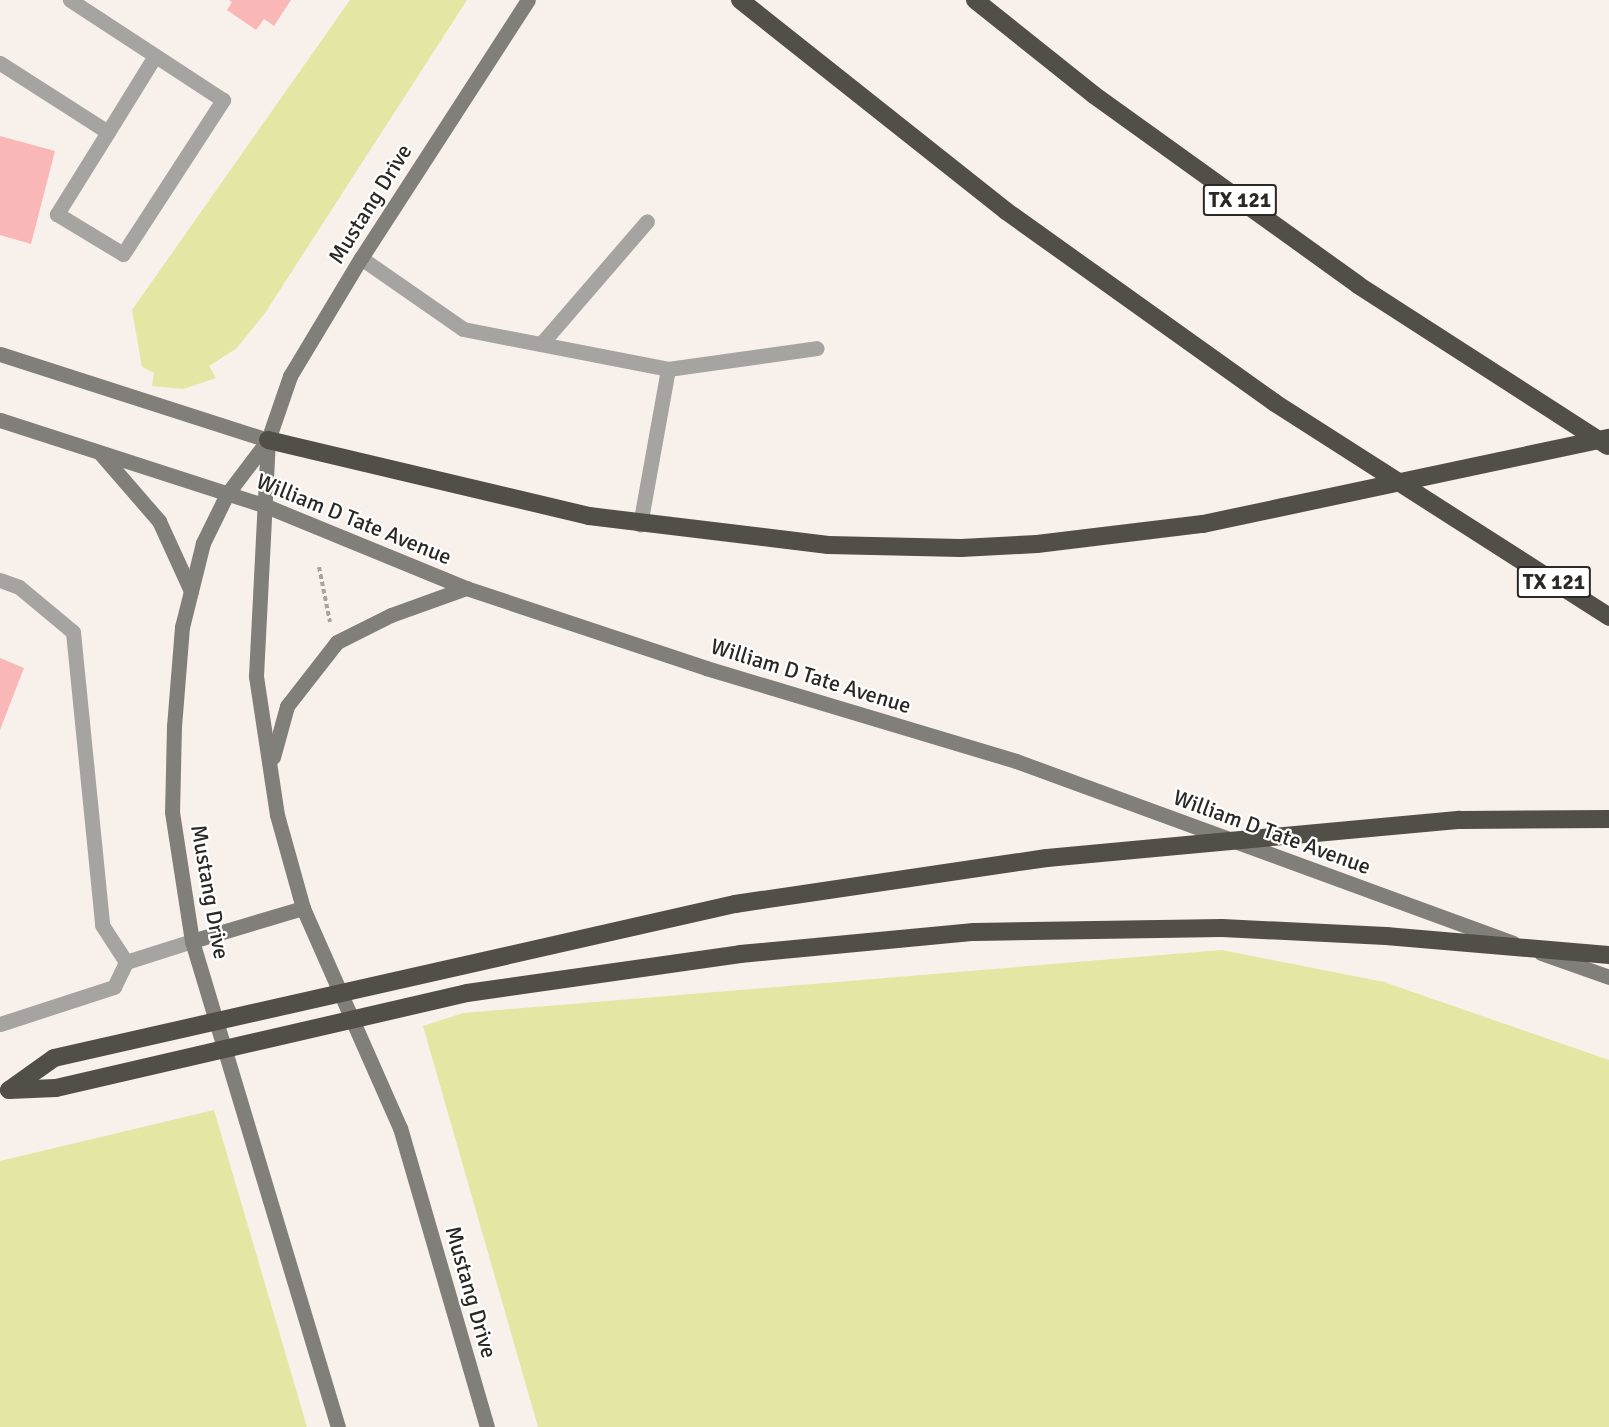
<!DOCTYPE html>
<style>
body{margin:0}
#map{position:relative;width:1609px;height:1427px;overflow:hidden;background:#f8f0eb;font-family:Signika,sans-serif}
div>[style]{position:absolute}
.green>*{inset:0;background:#e3e7a3}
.building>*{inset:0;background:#f9b8b7}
.path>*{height:4px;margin-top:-2px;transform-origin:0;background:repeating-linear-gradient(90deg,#a8a29f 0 4.5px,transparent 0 7.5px)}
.service>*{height:15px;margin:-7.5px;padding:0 7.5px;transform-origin:7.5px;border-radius:7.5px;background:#a6a4a1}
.secondary>*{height:15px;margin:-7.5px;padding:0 7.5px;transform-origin:7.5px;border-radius:7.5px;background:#817f7a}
.motorway>*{height:18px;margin:-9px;padding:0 9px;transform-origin:9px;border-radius:9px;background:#524e48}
.motorway-bridge>*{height:18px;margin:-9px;padding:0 9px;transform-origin:9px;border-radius:9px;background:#524e48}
span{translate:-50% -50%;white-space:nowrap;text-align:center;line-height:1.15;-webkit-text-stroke:4.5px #fff;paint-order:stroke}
.shield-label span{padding:2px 4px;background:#fff;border:2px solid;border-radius:4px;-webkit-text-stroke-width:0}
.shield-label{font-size:21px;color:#2b2826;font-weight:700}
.street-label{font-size:22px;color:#2b2826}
</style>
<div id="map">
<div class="green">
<div style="clip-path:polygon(350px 0,467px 0,265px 313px,237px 348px,209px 366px,216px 378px,183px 389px,152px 386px,154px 373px,142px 367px,132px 310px)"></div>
<div style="clip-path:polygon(1222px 950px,1384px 982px,1609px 1060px,1609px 1427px,538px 1427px,423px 1026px,463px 1013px)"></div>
<div style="clip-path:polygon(214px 1110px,307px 1427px,0 1427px,0 1161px)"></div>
</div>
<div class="building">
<div style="clip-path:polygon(229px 0,291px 0,274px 26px,264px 19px,256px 30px,227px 10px,232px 2px)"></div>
<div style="clip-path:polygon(0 136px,55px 151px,31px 244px,0 235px)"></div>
<div style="clip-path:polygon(0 658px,24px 668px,0 730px)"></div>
</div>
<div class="path">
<div style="left:319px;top:567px;width:56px;rotate:78.7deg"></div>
</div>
<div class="service">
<div style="left:0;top:63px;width:128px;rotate:32.6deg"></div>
<div style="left:108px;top:132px;width:97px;rotate:121.9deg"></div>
<div style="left:57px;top:214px;width:77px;rotate:31.2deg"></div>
<div style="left:123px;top:254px;width:184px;rotate:-57deg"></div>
<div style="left:223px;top:100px;width:183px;rotate:-146.8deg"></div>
<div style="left:108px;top:132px;width:89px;rotate:-58.3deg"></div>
<div style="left:361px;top:258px;width:124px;rotate:34.8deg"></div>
<div style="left:463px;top:329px;width:209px;rotate:11deg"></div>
<div style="left:668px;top:369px;width:158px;rotate:100.2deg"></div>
<div style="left:541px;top:344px;width:162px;rotate:-49.2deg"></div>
<div style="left:668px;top:369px;width:150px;rotate:-8deg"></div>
<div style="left:0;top:580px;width:20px;rotate:20deg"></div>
<div style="left:19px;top:587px;width:70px;rotate:39.8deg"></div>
<div style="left:73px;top:632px;width:294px;rotate:84.3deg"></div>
<div style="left:102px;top:925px;width:44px;rotate:57deg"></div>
<div style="left:0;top:1024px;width:120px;rotate:-18deg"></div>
<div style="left:114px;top:987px;width:28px;rotate:-64deg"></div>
<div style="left:126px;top:962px;width:69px;rotate:-17.7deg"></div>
</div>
<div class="secondary">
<div style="left:0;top:354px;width:281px;rotate:17.8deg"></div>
<div style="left:0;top:420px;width:280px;rotate:17.9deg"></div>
<div style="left:266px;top:506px;width:216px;rotate:22.3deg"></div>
<div style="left:466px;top:588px;width:253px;rotate:18.4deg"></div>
<div style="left:706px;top:668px;width:324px;rotate:16.7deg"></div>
<div style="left:1016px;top:761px;width:529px;rotate:20.11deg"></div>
<div style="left:268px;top:440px;width:68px;rotate:127.2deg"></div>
<div style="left:227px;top:494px;width:55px;rotate:116.1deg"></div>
<div style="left:203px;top:543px;width:87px;rotate:104deg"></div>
<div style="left:182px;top:627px;width:99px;rotate:94.6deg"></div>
<div style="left:174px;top:726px;width:86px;rotate:91.3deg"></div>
<div style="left:172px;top:812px;width:131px;rotate:81.2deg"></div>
<div style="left:192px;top:941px;width:507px;rotate:73.28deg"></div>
<div style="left:101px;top:454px;width:89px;rotate:49.1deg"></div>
<div style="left:159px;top:521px;width:77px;rotate:65.4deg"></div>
<div style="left:273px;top:757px;width:53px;rotate:-74.6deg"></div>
<div style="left:287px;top:706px;width:81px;rotate:-52deg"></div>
<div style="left:337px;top:642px;width:60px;rotate:-26.6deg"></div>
<div style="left:391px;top:615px;width:80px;rotate:-19.8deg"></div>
<div style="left:192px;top:941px;width:116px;rotate:-16.6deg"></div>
<div style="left:1541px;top:953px;width:72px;rotate:19.4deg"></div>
<div style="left:487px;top:1427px;width:311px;rotate:-106.2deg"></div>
<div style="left:400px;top:1128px;width:240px;rotate:-113.8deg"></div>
<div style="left:303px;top:908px;width:97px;rotate:-105.6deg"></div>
<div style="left:277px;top:815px;width:141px;rotate:-98.6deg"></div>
<div style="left:256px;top:676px;width:236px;rotate:-87.1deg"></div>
<div style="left:268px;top:440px;width:68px;rotate:-71deg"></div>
<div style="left:290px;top:376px;width:138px;rotate:-59deg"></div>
<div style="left:361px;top:258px;width:307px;rotate:-57.1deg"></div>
</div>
<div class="motorway">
<div style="left:740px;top:0;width:340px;rotate:38.4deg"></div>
<div style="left:1006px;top:211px;width:330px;rotate:35.5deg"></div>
<div style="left:1275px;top:403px;width:397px;rotate:32.6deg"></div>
<div style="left:975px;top:0;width:152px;rotate:38.6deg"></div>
<div style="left:1094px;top:95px;width:325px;rotate:35.7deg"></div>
<div style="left:1358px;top:285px;width:297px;rotate:32.8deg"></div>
<div style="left:268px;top:440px;width:330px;rotate:13.3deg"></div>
<div style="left:589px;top:516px;width:241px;rotate:6.9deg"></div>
<div style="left:828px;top:545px;width:133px;rotate:1.3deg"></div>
<div style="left:961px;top:548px;width:76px;rotate:-3deg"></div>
<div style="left:1037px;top:544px;width:167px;rotate:-6.9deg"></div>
</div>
<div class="motorway-bridge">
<div style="left:1203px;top:524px;width:415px;rotate:-12deg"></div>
<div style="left:9px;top:1090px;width:55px;rotate:-35.4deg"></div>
<div style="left:54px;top:1058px;width:698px;rotate:-12.74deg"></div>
<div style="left:735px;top:904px;width:315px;rotate:-8.4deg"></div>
<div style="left:1047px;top:858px;width:415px;rotate:-5.3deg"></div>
<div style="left:1460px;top:820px;width:149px;rotate:-0.4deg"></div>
<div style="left:9px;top:1090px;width:47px;rotate:-2.4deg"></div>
<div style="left:56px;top:1088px;width:422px;rotate:-13deg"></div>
<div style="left:467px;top:993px;width:276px;rotate:-8.1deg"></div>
<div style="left:740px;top:954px;width:235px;rotate:-5.4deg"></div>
<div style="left:974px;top:932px;width:248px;rotate:-0.9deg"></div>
<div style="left:1222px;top:928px;width:164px;rotate:2.8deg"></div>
<div style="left:1386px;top:936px;width:224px;rotate:4.9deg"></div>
</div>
<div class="shield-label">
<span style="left:1240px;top:200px">TX 121</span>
<span style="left:1554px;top:582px">TX 121</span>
</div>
<div class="street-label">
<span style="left:370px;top:204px;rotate:-58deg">Mustang Drive</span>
<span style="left:354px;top:519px;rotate:22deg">William D Tate Avenue</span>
<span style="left:811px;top:676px;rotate:17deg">William D Tate Avenue</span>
<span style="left:1272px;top:832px;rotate:20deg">William D Tate Avenue</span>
<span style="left:210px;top:892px;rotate:80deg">Mustang Drive</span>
<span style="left:471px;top:1292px;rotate:74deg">Mustang Drive</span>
</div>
</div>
